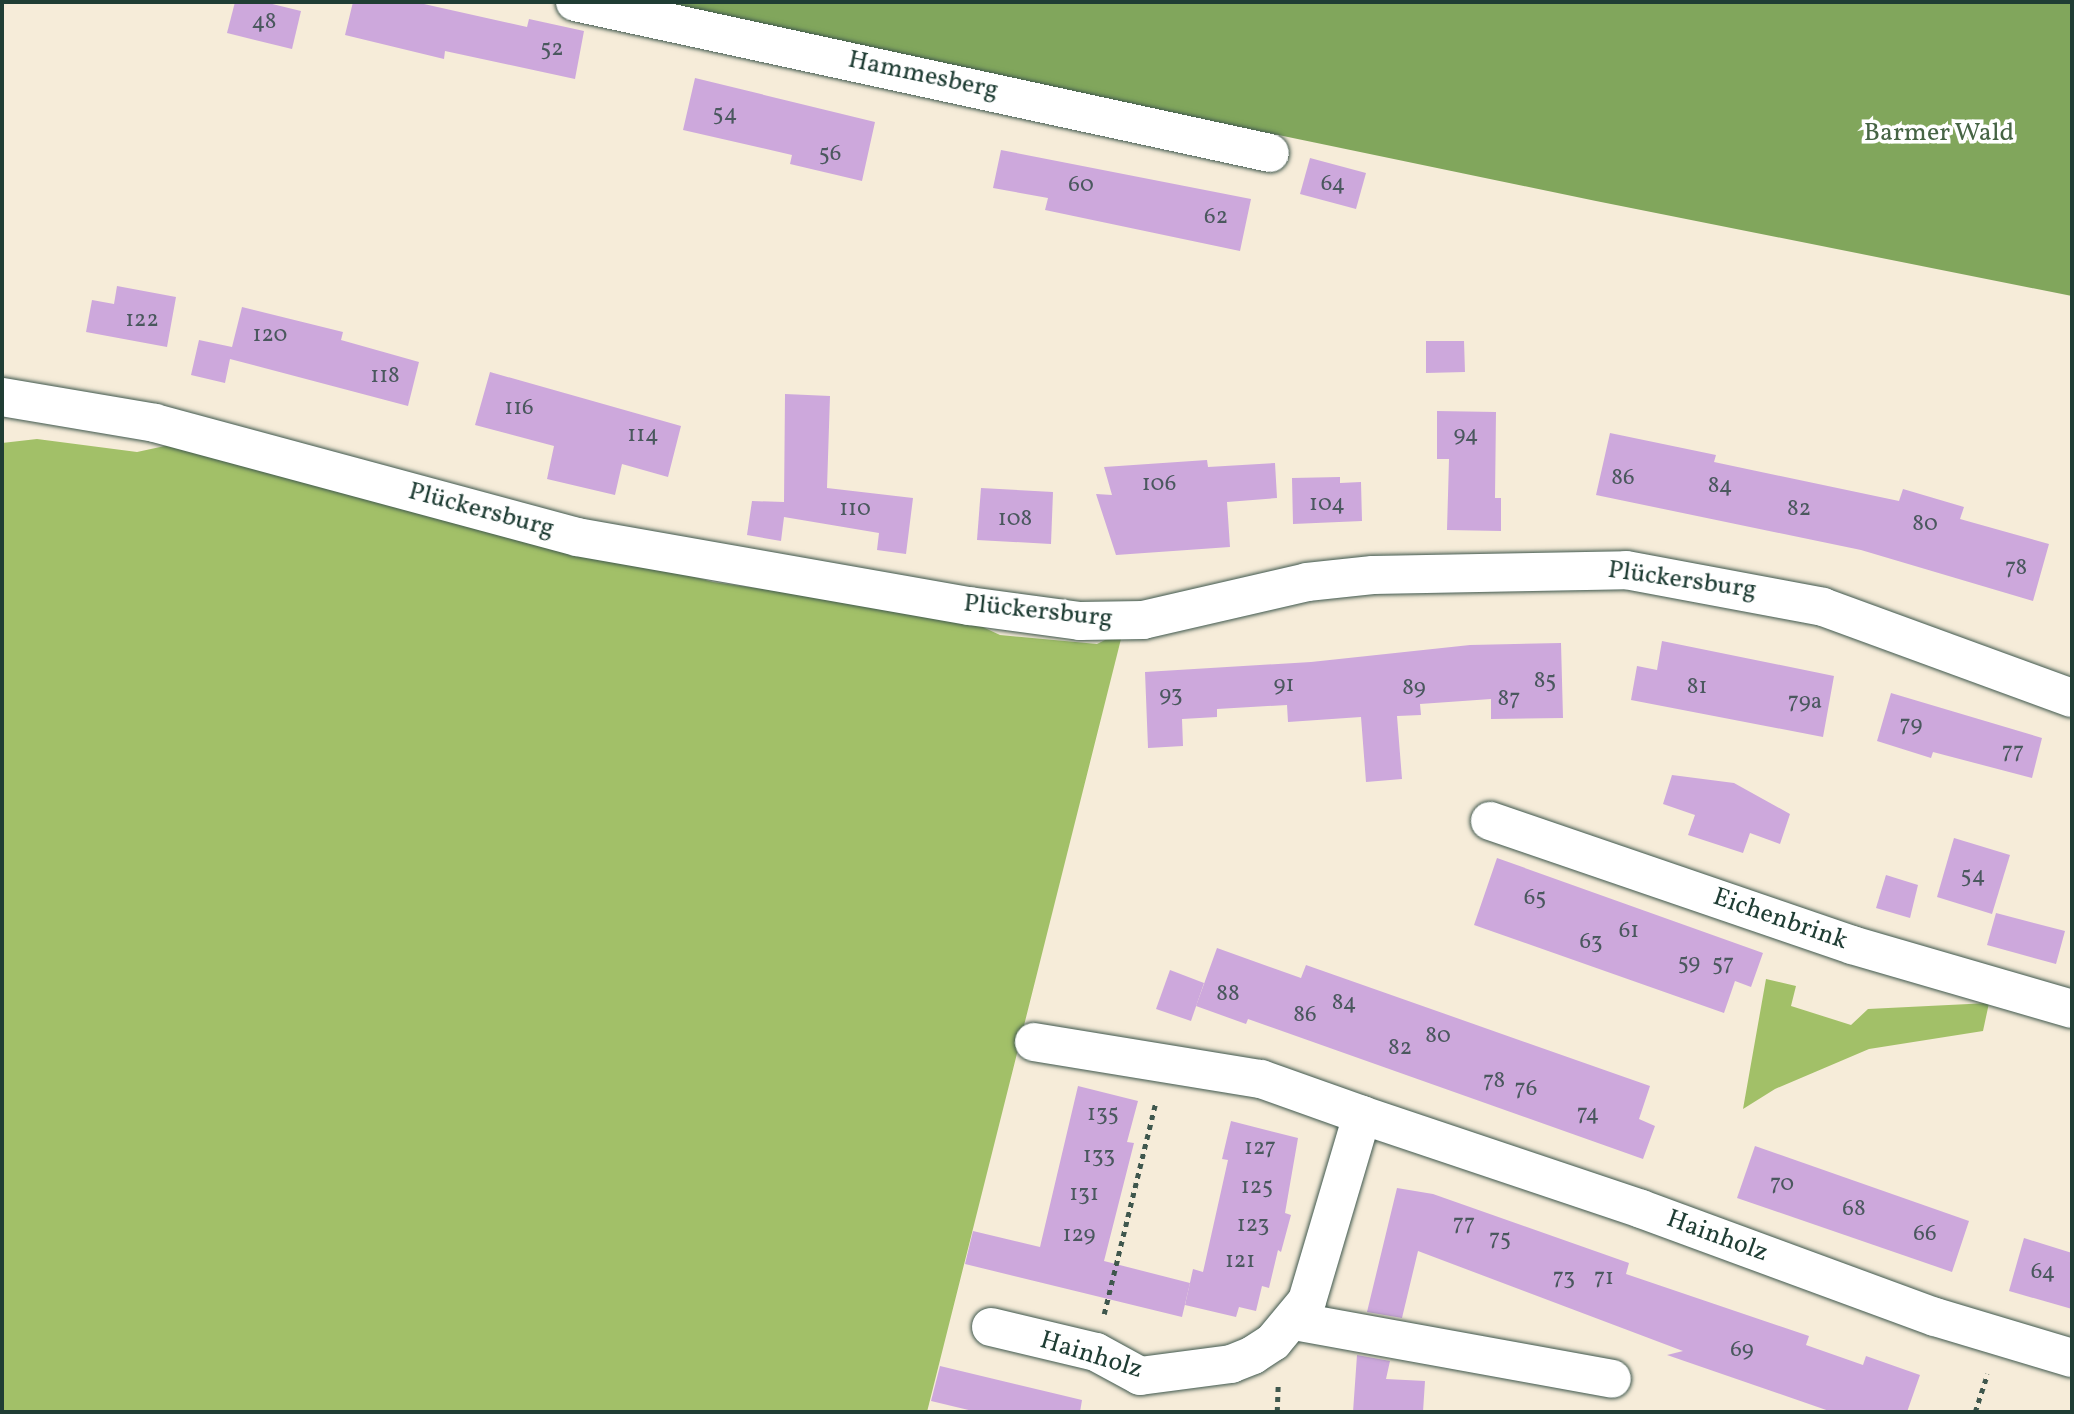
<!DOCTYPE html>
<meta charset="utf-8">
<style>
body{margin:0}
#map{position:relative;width:2074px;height:1414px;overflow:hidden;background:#f6ecd9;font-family:Vollkorn,serif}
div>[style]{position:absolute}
.green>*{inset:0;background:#a2c068}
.forest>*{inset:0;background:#81a65c}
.building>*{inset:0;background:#cda8dc}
.path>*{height:4.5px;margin-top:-2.25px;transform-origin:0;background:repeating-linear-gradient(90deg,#3f574d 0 5px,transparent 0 10px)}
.roads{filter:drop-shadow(0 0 2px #3f574d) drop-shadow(0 0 2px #3f574d)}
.minor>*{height:38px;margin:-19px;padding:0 19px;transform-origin:19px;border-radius:19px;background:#fff}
span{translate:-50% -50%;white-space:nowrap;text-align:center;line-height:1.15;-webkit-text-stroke:7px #fff;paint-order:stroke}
.number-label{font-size:23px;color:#4a585e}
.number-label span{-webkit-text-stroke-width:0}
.street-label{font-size:26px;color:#1f3d34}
.park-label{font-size:26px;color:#466444}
.frame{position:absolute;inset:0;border:4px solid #1f3d34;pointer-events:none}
</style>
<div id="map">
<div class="green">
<div style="clip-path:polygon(37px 439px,137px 452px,188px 441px,713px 582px,961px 617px,1000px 635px,1097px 644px,1123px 631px,927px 1412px,2px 1412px,2px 443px)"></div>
<div style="clip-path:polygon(1766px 979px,1796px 986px,1791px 1006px,1851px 1025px,1868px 1009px,1989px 1003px,1983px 1031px,1869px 1049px,1775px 1089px,1743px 1109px)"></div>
</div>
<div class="forest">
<div style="clip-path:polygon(638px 2px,2072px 2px,2072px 296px,1596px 201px)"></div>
</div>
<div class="building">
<div style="clip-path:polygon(235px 2px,264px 2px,301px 11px,292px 49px,227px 33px)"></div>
<div style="clip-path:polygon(353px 2px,415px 2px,527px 27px,529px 19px,584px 31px,575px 79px,445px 51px,444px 59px,345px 35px)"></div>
<div style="clip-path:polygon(695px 78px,875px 122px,862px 181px,790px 164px,792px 155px,683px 130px)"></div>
<div style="clip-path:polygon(1001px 150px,1251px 199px,1240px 251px,1045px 210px,1048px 198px,993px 188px)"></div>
<div style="clip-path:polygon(1310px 158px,1366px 173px,1356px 209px,1300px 194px)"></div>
<div style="clip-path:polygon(117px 286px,176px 297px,167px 347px,86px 332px,92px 300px,114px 304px)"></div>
<div style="clip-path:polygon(242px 307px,343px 332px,341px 340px,419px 362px,408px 406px,230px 359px,225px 383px,191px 375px,199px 340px,232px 347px)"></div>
<div style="clip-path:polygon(1426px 341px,1464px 341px,1465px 372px,1426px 373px)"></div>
<div style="clip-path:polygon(490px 372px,681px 426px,668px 477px,622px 464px,615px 495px,547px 479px,554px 446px,475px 425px)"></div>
<div style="clip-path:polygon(785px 394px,830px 396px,827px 488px,913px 498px,906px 554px,877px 550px,879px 533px,784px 517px,781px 541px,747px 535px,752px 501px,784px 502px)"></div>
<div style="clip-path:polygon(1437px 411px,1496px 412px,1495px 498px,1501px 498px,1501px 531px,1447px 530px,1449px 459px,1437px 459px)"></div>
<div style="clip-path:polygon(1610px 433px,1716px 455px,1714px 462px,1899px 501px,1903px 489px,1964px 507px,1960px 519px,2049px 544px,2033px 601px,1861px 550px,1596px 495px)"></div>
<div style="clip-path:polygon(1207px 460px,1208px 467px,1275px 463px,1277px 498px,1227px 502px,1230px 547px,1116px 555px,1096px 494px,1112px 495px,1104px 467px)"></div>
<div style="clip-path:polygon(1340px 477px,1340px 483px,1361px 482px,1362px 521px,1293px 524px,1292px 478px)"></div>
<div style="clip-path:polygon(981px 488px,1053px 492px,1051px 544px,977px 540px)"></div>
<div style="clip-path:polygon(1662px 641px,1834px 676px,1823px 737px,1631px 700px,1637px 666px,1657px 670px)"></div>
<div style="clip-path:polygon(1561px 643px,1563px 718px,1491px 719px,1491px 699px,1420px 704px,1421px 715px,1397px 716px,1402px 779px,1366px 782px,1361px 717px,1288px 722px,1287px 705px,1217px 709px,1217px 717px,1182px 719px,1183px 746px,1148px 748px,1145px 672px,1311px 662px,1470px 645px)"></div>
<div style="clip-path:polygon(1891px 693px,2042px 738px,2032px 778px,1933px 752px,1931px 758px,1877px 741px)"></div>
<div style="clip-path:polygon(1672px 775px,1734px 783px,1790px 814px,1780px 844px,1750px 833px,1743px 853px,1688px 835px,1695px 815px,1663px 804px)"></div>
<div style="clip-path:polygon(1954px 838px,2010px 855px,1992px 914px,1937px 897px)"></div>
<div style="clip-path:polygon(1497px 858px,1763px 953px,1751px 987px,1735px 981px,1724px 1013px,1474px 925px)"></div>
<div style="clip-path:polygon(1886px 875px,1918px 885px,1910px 918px,1876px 908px)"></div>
<div style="clip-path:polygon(1996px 913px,2065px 931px,2056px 964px,1987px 945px)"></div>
<div style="clip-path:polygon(1217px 948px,1301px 978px,1306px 965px,1650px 1086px,1639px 1119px,1655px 1126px,1643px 1159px,1248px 1019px,1246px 1024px,1196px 1006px)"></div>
<div style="clip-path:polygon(1170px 970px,1204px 983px,1191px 1021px,1156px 1009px)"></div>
<div style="clip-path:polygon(1078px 1086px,1138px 1101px,1127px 1142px,1134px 1143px,1104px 1261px,1190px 1283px,1182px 1317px,965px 1264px,973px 1231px,1040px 1247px)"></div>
<div style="clip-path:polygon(1231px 1121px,1298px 1138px,1285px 1213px,1291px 1215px,1281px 1252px,1278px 1250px,1269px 1288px,1262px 1286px,1256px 1311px,1239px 1307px,1236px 1317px,1185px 1305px,1193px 1269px,1203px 1272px,1228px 1160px,1222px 1159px)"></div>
<div style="clip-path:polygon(1755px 1146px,1969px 1221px,1952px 1272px,1737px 1198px)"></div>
<div style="clip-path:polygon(1397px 1188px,1433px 1194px,1629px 1263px,1626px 1274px,1809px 1336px,1806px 1345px,1863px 1365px,1866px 1356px,1920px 1375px,1907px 1412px,1832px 1412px,1667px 1355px,1683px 1351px,1418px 1251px,1402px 1318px,1367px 1312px)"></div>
<div style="clip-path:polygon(2024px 1238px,2072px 1253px,2072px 1309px,2009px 1291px)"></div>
<div style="clip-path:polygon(1357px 1355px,1390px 1361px,1386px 1379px,1425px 1381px,1423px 1412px,1353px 1412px)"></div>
<div style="clip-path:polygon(940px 1366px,1082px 1400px,1080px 1412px,977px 1412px,931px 1401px)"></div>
</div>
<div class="path">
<div style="left:1104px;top:1314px;width:219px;rotate:-76.3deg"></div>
<div style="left:1277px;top:1412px;width:27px;rotate:-88deg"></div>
<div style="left:1975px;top:1412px;width:40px;rotate:-72deg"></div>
</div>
<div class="roads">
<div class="minor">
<div style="left:575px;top:2px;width:711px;rotate:12.26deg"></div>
<div style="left:2px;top:397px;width:155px;rotate:9.6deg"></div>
<div style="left:155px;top:423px;width:437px;rotate:15.1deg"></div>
<div style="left:577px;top:537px;width:398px;rotate:10deg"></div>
<div style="left:969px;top:606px;width:112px;rotate:7.7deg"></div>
<div style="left:1080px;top:621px;width:63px;rotate:-0.9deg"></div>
<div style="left:1143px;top:620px;width:168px;rotate:-13deg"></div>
<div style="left:1307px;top:582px;width:66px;rotate:-6.1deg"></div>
<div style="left:1373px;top:575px;width:253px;rotate:-1.1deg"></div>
<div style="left:1626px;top:570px;width:200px;rotate:10.6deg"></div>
<div style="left:1823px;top:607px;width:265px;rotate:20.1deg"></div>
<div style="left:1490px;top:821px;width:383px;rotate:18.9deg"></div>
<div style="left:1852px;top:945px;width:229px;rotate:16.2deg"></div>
<div style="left:1034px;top:1042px;width:230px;rotate:9.3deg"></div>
<div style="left:1261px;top:1079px;width:107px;rotate:19.6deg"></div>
<div style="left:1294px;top:1321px;width:323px;rotate:10.3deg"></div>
<div style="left:991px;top:1327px;width:108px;rotate:13.4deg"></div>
<div style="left:1096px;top:1352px;width:50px;rotate:28.6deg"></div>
<div style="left:1140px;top:1376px;width:92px;rotate:-7.5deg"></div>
<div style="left:1231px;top:1364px;width:24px;rotate:-22deg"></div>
<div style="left:1253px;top:1355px;width:24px;rotate:-33deg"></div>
<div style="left:1273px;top:1342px;width:53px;rotate:-50.3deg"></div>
<div style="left:1307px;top:1301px;width:194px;rotate:-73.5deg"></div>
<div style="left:1362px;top:1115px;width:294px;rotate:18.6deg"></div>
<div style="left:1641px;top:1209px;width:313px;rotate:20.2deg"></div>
<div style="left:1935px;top:1317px;width:143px;rotate:16.7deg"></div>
</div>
</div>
<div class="number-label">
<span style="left:264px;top:22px">48</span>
<span style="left:552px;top:49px">52</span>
<span style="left:725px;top:114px">54</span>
<span style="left:830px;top:154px">56</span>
<span style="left:1333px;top:184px">64</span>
<span style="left:1081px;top:185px">60</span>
<span style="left:1216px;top:217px">62</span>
<span style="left:142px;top:320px">122</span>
<span style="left:270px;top:335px">120</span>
<span style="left:385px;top:376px">118</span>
<span style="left:519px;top:408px">116</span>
<span style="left:643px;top:435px">114</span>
<span style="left:1466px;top:435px">94</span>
<span style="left:1623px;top:478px">86</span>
<span style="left:1159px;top:484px">106</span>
<span style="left:1720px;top:486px">84</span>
<span style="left:1327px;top:504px">104</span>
<span style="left:855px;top:509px">110</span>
<span style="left:1799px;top:509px">82</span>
<span style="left:1015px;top:519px">108</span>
<span style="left:1925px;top:524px">80</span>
<span style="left:2016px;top:568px">78</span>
<span style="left:1545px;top:681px">85</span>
<span style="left:1284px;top:685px">91</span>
<span style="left:1697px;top:687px">81</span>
<span style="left:1414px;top:688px">89</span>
<span style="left:1171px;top:695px">93</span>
<span style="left:1509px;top:699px">87</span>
<span style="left:1805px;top:702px">79a</span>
<span style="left:1911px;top:725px">79</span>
<span style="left:2013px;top:752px">77</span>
<span style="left:1973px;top:876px">54</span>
<span style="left:1535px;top:898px">65</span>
<span style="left:1629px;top:931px">61</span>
<span style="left:1591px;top:942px">63</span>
<span style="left:1689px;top:963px">59</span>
<span style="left:1723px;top:964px">57</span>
<span style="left:1228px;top:994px">88</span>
<span style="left:1344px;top:1003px">84</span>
<span style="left:1305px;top:1015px">86</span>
<span style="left:1438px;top:1036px">80</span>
<span style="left:1400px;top:1048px">82</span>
<span style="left:1494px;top:1081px">78</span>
<span style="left:1526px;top:1089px">76</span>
<span style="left:1103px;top:1114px">135</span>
<span style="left:1588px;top:1114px">74</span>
<span style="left:1260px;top:1148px">127</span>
<span style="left:1099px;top:1156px">133</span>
<span style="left:1782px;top:1184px">70</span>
<span style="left:1257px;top:1187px">125</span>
<span style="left:1084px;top:1194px">131</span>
<span style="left:1854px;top:1209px">68</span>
<span style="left:1464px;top:1224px">77</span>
<span style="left:1253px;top:1225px">123</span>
<span style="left:1925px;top:1234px">66</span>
<span style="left:1079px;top:1235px">129</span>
<span style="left:1500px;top:1239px">75</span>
<span style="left:1240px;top:1261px">121</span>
<span style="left:2043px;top:1272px">64</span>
<span style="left:1564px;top:1278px">73</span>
<span style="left:1604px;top:1278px">71</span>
<span style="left:1742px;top:1350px">69</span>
</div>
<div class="street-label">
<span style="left:923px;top:76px;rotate:12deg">Hammesberg</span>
<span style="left:481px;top:511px;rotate:15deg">Plückersburg</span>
<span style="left:1682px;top:581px;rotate:8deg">Plückersburg</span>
<span style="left:1038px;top:612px;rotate:6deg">Plückersburg</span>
<span style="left:1780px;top:920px;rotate:19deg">Eichenbrink</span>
<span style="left:1717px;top:1237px;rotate:20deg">Hainholz</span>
<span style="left:1091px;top:1356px;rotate:17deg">Hainholz</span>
</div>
<div class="park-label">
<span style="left:1939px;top:134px">Barmer Wald</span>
</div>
<div class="frame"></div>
</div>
